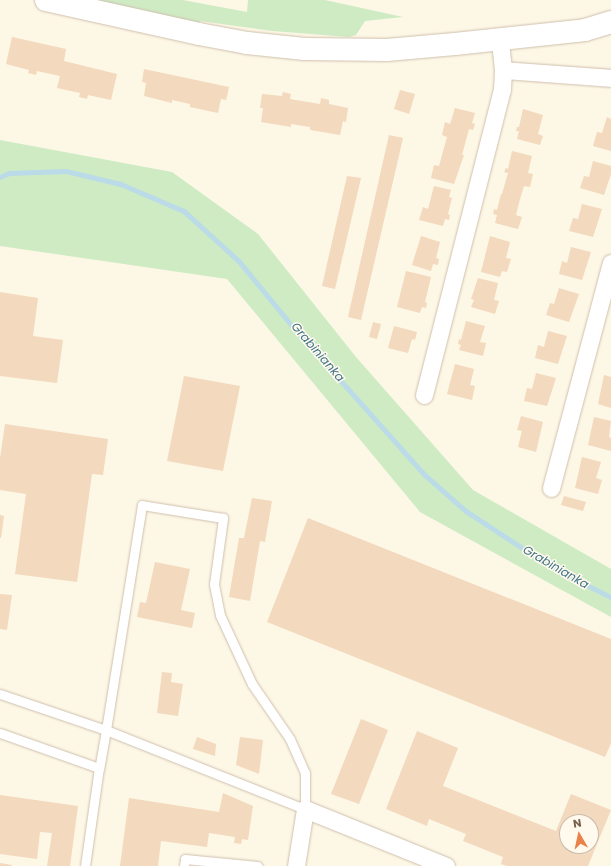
<!DOCTYPE html>
<style>
body{margin:0}
#map{position:relative;width:611px;height:866px;overflow:hidden;background:#fdf7e6;font-family:Poppins,sans-serif}
div>[style]{position:absolute}
.green>*{inset:0;background:#cfebc4}
.stream>*{height:4.5px;margin:-2.25px;padding:0 2.25px;transform-origin:2.25px;border-radius:2.25px;background:#badbe7}
.building>*{inset:0;background:#f3d9bd}
.roads{filter:drop-shadow(0 0 1px #cfbfac) drop-shadow(0 0 1px #cfbfac)}
.lane>*{height:9px;margin:-4.5px;padding:0 4.5px;transform-origin:4.5px;border-radius:4.5px;background:#fff}
.street>*{height:17px;margin:-8.5px;padding:0 8.5px;transform-origin:8.5px;border-radius:8.5px;background:#fff}
.secondary>*{height:22px;margin:-11px;padding:0 11px;transform-origin:11px;border-radius:11px;background:#fff}
span{translate:-50% -50%;white-space:nowrap;text-align:center;line-height:1.15;-webkit-text-stroke:3px #fffaed;paint-order:stroke}
.water-label{font-size:12px;color:#43758b;font-style:italic}
.north{position:absolute;left:559px;top:814px;width:40px;height:40px;box-sizing:border-box;background:#fffaed;border:1px solid #c9bcac;border-radius:50%;rotate:351deg;font-size:11px;font-weight:700;line-height:16px;text-align:center;color:#77604a}
.north::after{content:'';display:block;margin:auto;width:14px;height:18px;background:#e98149;clip-path:polygon(50% 0,100% 100%,50% 72%,0 100%)}
</style>
<div id="map">
<div class="green">
<div style="clip-path:polygon(83px 0,183px 0,247px 12px,248px 0,325px 0,403px 17px,365px 21px,356px 35px,349px 37px,272px 31px,200px 21px,198px 25px)"></div>
<div style="clip-path:polygon(0 140px,172px 172px,258px 234px,356px 357px,473px 490px,611px 569px,611px 617px,420px 512px,227px 279px,0 246px)"></div>
</div>
<div class="stream">
<div style="left:0;top:177px;width:10px;rotate:-24deg"></div>
<div style="left:9px;top:173px;width:57px;rotate:-2deg"></div>
<div style="left:66px;top:171px;width:57px;rotate:13.3deg"></div>
<div style="left:121px;top:184px;width:69px;rotate:23.2deg"></div>
<div style="left:184px;top:211px;width:74px;rotate:42.3deg"></div>
<div style="left:239px;top:261px;width:87px;rotate:50.6deg"></div>
<div style="left:294px;top:328px;width:195px;rotate:48.3deg"></div>
<div style="left:424px;top:474px;width:56px;rotate:41.4deg"></div>
<div style="left:466px;top:511px;width:104px;rotate:33.2deg"></div>
<div style="left:553px;top:568px;width:65px;rotate:26.6deg"></div>
</div>
<div class="building">
<div style="clip-path:polygon(12px 37px,66px 49px,64px 61px,117px 74px,111px 100px,88px 95px,87px 99px,79px 97px,80px 93px,57px 88px,60px 76px,37px 71px,36px 75px,28px 73px,29px 70px,6px 64px)"></div>
<div style="clip-path:polygon(144px 69px,229px 87px,226px 100px,221px 99px,218px 113px,190px 107px,190px 104px,172px 100px,172px 103px,144px 96px,146px 83px,142px 82px)"></div>
<div style="clip-path:polygon(400px 90px,415px 94px,409px 114px,394px 109px)"></div>
<div style="clip-path:polygon(283px 92px,291px 94px,290px 99px,320px 104px,321px 98px,329px 100px,329px 104px,348px 108px,346px 122px,343px 121px,340px 135px,310px 130px,310px 127px,291px 124px,291px 127px,261px 122px,263px 108px,260px 108px,262px 94px,282px 96px)"></div>
<div style="clip-path:polygon(455px 108px,475px 113px,472px 123px,475px 124px,473px 130px,469px 129px,462px 155px,464px 155px,454px 184px,431px 178px,434px 165px,439px 166px,447px 137px,442px 135px,445px 122px,450px 124px)"></div>
<div style="clip-path:polygon(523px 109px,543px 115px,538px 134px,543px 136px,540px 145px,517px 139px,519px 131px,516px 131px,517px 127px,519px 127px)"></div>
<div style="clip-path:polygon(607px 117px,611px 119px,611px 151px,593px 146px,597px 132px,602px 133px)"></div>
<div style="clip-path:polygon(389px 135px,403px 138px,361px 320px,348px 317px)"></div>
<div style="clip-path:polygon(512px 151px,532px 156px,528px 173px,533px 174px,530px 187px,524px 186px,520px 199px,516px 215px,522px 217px,518px 229px,495px 223px,497px 215px,493px 214px,494px 209px,497px 210px,501px 194px,502px 194px,508px 173px,504px 172px,506px 168px,508px 169px)"></div>
<div style="clip-path:polygon(593px 161px,611px 166px,611px 174px,604px 195px,580px 188px,584px 176px,589px 177px)"></div>
<div style="clip-path:polygon(347px 176px,361px 178px,335px 289px,322px 286px)"></div>
<div style="clip-path:polygon(434px 186px,451px 190px,449px 197px,452px 198px,448px 214px,450px 215px,449px 220px,445px 219px,443px 226px,419px 220px,423px 207px,428px 209px)"></div>
<div style="clip-path:polygon(582px 204px,602px 209px,593px 237px,569px 231px,573px 218px,578px 219px)"></div>
<div style="clip-path:polygon(421px 236px,440px 242px,436px 258px,439px 259px,438px 265px,433px 264px,431px 271px,412px 265px)"></div>
<div style="clip-path:polygon(490px 236px,510px 242px,506px 258px,511px 259px,507px 272px,502px 271px,500px 277px,481px 272px)"></div>
<div style="clip-path:polygon(571px 247px,591px 252px,582px 280px,559px 274px,562px 261px,567px 263px)"></div>
<div style="clip-path:polygon(406px 271px,431px 277px,425px 302px,427px 303px,426px 308px,422px 307px,420px 313px,397px 307px)"></div>
<div style="clip-path:polygon(478px 278px,498px 283px,494px 300px,499px 301px,495px 314px,471px 307px,474px 300px,471px 299px)"></div>
<div style="clip-path:polygon(559px 288px,579px 294px,569px 322px,546px 315px,550px 303px,554px 304px)"></div>
<div style="clip-path:polygon(0 292px,38px 298px,33px 336px,63px 340px,57px 383px,0 376px)"></div>
<div style="clip-path:polygon(466px 321px,485px 326px,480px 342px,486px 343px,483px 356px,459px 350px,461px 345px,458px 344px,459px 339px,461px 340px)"></div>
<div style="clip-path:polygon(373px 322px,381px 324px,377px 339px,369px 337px)"></div>
<div style="clip-path:polygon(394px 326px,417px 332px,415px 340px,412px 339px,408px 353px,388px 348px)"></div>
<div style="clip-path:polygon(548px 331px,567px 336px,558px 364px,535px 358px,538px 345px,544px 347px)"></div>
<div style="clip-path:polygon(455px 364px,474px 369px,470px 385px,475px 386px,472px 400px,447px 394px)"></div>
<div style="clip-path:polygon(536px 373px,556px 378px,547px 406px,524px 401px,527px 388px,532px 389px)"></div>
<div style="clip-path:polygon(604px 375px,611px 377px,611px 408px,598px 404px)"></div>
<div style="clip-path:polygon(184px 376px,240px 386px,223px 471px,167px 461px)"></div>
<div style="clip-path:polygon(521px 416px,543px 422px,536px 452px,518px 447px,522px 431px,517px 430px)"></div>
<div style="clip-path:polygon(594px 417px,611px 421px,609px 437px,611px 438px,611px 451px,588px 445px)"></div>
<div style="clip-path:polygon(5px 424px,108px 439px,103px 475px,92px 474px,77px 582px,15px 574px,26px 494px,0 490px,0 458px)"></div>
<div style="clip-path:polygon(582px 457px,601px 462px,596px 478px,602px 480px,598px 494px,575px 488px)"></div>
<div style="clip-path:polygon(564px 496px,586px 502px,583px 511px,561px 505px)"></div>
<div style="clip-path:polygon(252px 498px,272px 501px,265px 542px,260px 541px,250px 601px,229px 597px,239px 538px,244px 538px)"></div>
<div style="clip-path:polygon(0 515px,4px 516px,1px 538px,0 538px)"></div>
<div style="clip-path:polygon(308px 518px,611px 639px,611px 743px,605px 757px,267px 622px)"></div>
<div style="clip-path:polygon(155px 562px,190px 569px,181px 610px,195px 613px,192px 628px,137px 617px,140px 602px,146px 603px)"></div>
<div style="clip-path:polygon(0 594px,12px 595px,7px 630px,0 629px)"></div>
<div style="clip-path:polygon(162px 672px,172px 673px,171px 682px,183px 684px,178px 716px,157px 713px)"></div>
<div style="clip-path:polygon(361px 719px,388px 730px,359px 804px,331px 794px)"></div>
<div style="clip-path:polygon(evenodd,417px 731px,458px 748px,443px 786px,556px 831px,571px 794px,611px 810px,588px 866px,507px 866px,501px 864px,503px 857px,463px 841px,466px 834px,429px 819px,427px 826px,386px 809px,417px 731px,567px 822px,591px 822px,591px 846px,567px 846px,567px 822px)"></div>
<div style="clip-path:polygon(197px 737px,216px 744px,215px 756px,193px 749px)"></div>
<div style="clip-path:polygon(240px 737px,263px 740px,259px 774px,236px 765px)"></div>
<div style="clip-path:polygon(223px 793px,253px 806px,248px 840px,242px 839px,241px 844px,234px 843px,235px 837px,209px 833px,207px 847px,161px 841px,158px 866px,120px 866px,129px 798px,219px 812px)"></div>
<div style="clip-path:polygon(0 795px,78px 806px,70px 866px,47px 866px,52px 833px,40px 832px,37px 859px,0 854px)"></div>
<div style="clip-path:polygon(0 863px,12px 865px,12px 866px,0 866px)"></div>
</div>
<div class="roads">
<div class="lane">
<div style="left:0;top:694px;width:112px;rotate:18.8deg"></div>
<div style="left:106px;top:730px;width:214px;rotate:21.7deg"></div>
<div style="left:305px;top:809px;width:36px;rotate:-90deg"></div>
<div style="left:305px;top:773px;width:37px;rotate:-114deg"></div>
<div style="left:290px;top:739px;width:67px;rotate:-124.6deg"></div>
<div style="left:252px;top:684px;width:76px;rotate:-114.9deg"></div>
<div style="left:220px;top:615px;width:32px;rotate:-101deg"></div>
<div style="left:214px;top:584px;width:67px;rotate:-82.2deg"></div>
<div style="left:223px;top:518px;width:82px;rotate:-170.9deg"></div>
<div style="left:142px;top:505px;width:228px;rotate:99.1deg"></div>
<div style="left:106px;top:730px;width:39px;rotate:100deg"></div>
<div style="left:99px;top:768px;width:105px;rotate:-160.5deg"></div>
<div style="left:85px;top:866px;width:99px;rotate:-81.9deg"></div>
<div style="left:184px;top:866px;width:7px;rotate:-82deg"></div>
<div style="left:185px;top:859px;width:73px;rotate:5.5deg"></div>
</div>
<div class="street">
<div style="left:503px;top:70px;width:108px;rotate:4.2deg"></div>
<div style="left:424px;top:395px;width:316px;rotate:-75.7deg"></div>
<div style="left:502px;top:89px;width:19px;rotate:-87deg"></div>
<div style="left:503px;top:70px;width:31px;rotate:-96deg"></div>
<div style="left:551px;top:488px;width:233px;rotate:-75.1deg"></div>
<div style="left:296px;top:866px;width:58px;rotate:-81deg"></div>
<div style="left:305px;top:809px;width:152px;rotate:22deg"></div>
</div>
<div class="secondary">
<div style="left:46px;top:0;width:157px;rotate:12.5deg"></div>
<div style="left:199px;top:34px;width:49px;rotate:10.6deg"></div>
<div style="left:247px;top:43px;width:58px;rotate:5.9deg"></div>
<div style="left:305px;top:49px;width:82px;rotate:0.7deg"></div>
<div style="left:387px;top:50px;width:68px;rotate:-5deg"></div>
<div style="left:455px;top:44px;width:131px;rotate:-6.1deg"></div>
<div style="left:585px;top:30px;width:27px;rotate:-17deg"></div>
</div>
</div>
<div class="water-label">
<span style="left:318px;top:352px;rotate:49deg">Grabinianka</span>
<span style="left:556px;top:567px;rotate:30deg">Grabinianka</span>
</div>
<div class="north">N</div>
</div>
